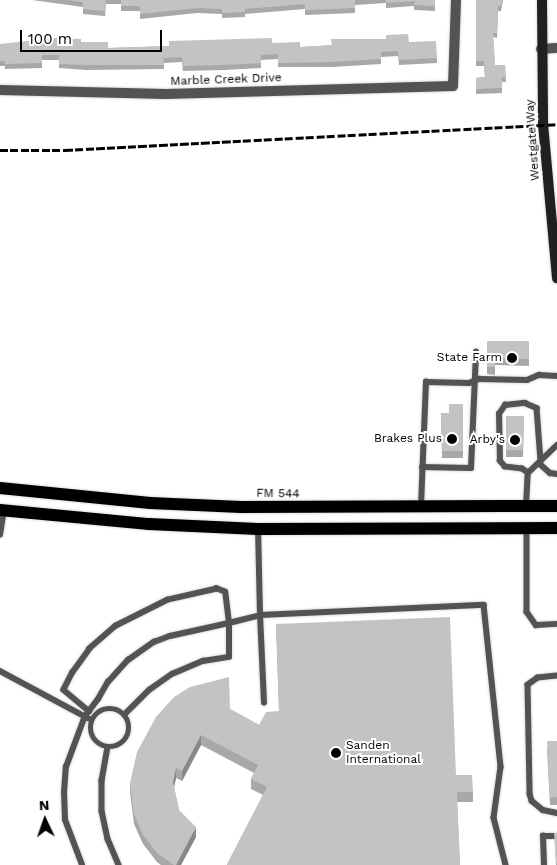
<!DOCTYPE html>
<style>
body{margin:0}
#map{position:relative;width:557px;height:865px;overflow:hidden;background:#fff;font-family:"Work Sans",sans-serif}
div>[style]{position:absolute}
.roads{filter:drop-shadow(0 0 1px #dbdbdb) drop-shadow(0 0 1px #dbdbdb)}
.lane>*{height:5.5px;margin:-2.75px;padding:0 2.75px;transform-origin:2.75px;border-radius:2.75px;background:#535353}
.lane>.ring{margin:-2.75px;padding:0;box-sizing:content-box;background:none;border:5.5px solid #535353;border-radius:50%}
.street>*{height:10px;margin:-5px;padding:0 5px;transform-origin:5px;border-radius:5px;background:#535353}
.secondary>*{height:10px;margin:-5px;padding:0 5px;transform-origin:5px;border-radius:5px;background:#202020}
.primary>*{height:12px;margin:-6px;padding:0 6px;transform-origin:6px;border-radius:6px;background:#000}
.rail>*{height:3px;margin-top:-1.5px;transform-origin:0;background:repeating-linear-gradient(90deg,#000 0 8px,transparent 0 10.5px)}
.wall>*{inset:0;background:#a8a8a8}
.shaded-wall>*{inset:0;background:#888}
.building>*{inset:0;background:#c3c3c3}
.dots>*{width:14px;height:14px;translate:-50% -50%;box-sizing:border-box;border:2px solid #fff;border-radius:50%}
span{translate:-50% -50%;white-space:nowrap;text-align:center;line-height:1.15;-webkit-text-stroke:4px #fff;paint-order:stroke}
.street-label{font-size:12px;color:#000}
.poi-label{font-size:12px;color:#000}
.right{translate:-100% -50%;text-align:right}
.left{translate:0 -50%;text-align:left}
.north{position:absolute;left:20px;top:795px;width:50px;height:50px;-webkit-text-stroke:4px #fff;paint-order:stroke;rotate:357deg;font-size:14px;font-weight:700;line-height:20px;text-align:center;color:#000}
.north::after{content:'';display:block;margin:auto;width:18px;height:22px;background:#000;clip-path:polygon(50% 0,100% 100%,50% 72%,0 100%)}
.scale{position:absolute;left:20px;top:30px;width:142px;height:22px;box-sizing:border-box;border:2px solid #000;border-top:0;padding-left:6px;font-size:15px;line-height:18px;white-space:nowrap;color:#000;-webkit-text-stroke:4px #fff;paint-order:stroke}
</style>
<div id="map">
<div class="roads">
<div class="lane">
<div style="left:539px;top:463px;width:15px;rotate:42deg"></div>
<div style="left:550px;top:473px;width:7px;rotate:8deg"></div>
<div style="left:422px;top:467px;width:49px;rotate:1.2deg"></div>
<div style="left:471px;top:468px;width:116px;rotate:-87.5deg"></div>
<div style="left:528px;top:473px;width:7px;rotate:-146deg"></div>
<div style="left:522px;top:469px;width:17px;rotate:-173deg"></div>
<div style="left:505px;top:467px;width:8px;rotate:-130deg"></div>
<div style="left:500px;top:461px;width:47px;rotate:-91.2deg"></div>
<div style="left:499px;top:414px;width:11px;rotate:-56deg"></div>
<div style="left:505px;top:405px;width:20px;rotate:-6deg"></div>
<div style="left:525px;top:403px;width:13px;rotate:23deg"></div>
<div style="left:537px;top:408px;width:53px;rotate:85.7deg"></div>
<div style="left:421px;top:506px;width:124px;rotate:-87.7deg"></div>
<div style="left:426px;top:382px;width:43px;rotate:1.3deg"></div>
<div style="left:469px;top:383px;width:11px;rotate:-22deg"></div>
<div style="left:479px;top:379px;width:48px;rotate:1.2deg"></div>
<div style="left:527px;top:380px;width:13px;rotate:-23deg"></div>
<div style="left:539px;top:375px;width:18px;rotate:3deg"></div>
<div style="left:526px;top:506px;width:33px;rotate:-87deg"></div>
<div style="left:528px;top:473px;width:40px;rotate:-44deg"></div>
<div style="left:527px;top:529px;width:83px;rotate:90deg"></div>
<div style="left:527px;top:612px;width:16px;rotate:55deg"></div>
<div style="left:536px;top:625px;width:21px;rotate:-3deg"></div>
<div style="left:0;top:535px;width:25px;rotate:-81deg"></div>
<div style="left:0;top:671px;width:100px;rotate:28.1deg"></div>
<div style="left:557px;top:676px;width:19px;rotate:174deg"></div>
<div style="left:538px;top:678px;width:12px;rotate:145deg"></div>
<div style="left:528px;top:685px;width:109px;rotate:88.9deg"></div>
<div style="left:530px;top:794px;width:7px;rotate:74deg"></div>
<div style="left:532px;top:801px;width:14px;rotate:39deg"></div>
<div style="left:543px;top:810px;width:14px;rotate:12deg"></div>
<div style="left:264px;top:703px;width:88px;rotate:-92.6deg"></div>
<div style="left:260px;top:615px;width:224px;rotate:-2.6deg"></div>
<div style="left:484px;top:605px;width:163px;rotate:84deg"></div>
<div style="left:501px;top:767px;width:51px;rotate:97.8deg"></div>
<div style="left:494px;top:818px;width:49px;rotate:75.7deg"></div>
<div class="ring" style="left:91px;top:709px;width:32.5px;height:32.5px"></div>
<div style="left:124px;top:715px;width:35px;rotate:-45deg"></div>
<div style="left:149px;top:690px;width:28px;rotate:-35deg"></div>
<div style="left:172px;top:674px;width:34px;rotate:-23deg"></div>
<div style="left:203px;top:661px;width:26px;rotate:-9deg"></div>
<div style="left:229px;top:657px;width:34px;rotate:-90deg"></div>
<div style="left:229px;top:623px;width:32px;rotate:-14deg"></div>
<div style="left:260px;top:615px;width:86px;rotate:-91.3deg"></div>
<div style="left:108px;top:747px;width:34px;rotate:100deg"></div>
<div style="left:102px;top:780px;width:31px;rotate:90deg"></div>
<div style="left:102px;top:811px;width:29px;rotate:78deg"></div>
<div style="left:108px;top:839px;width:28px;rotate:67deg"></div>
<div style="left:82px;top:865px;width:48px;rotate:-110.7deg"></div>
<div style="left:65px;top:820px;width:27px;rotate:-92deg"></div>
<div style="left:64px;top:793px;width:26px;rotate:-86deg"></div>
<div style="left:66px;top:767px;width:54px;rotate:-69.6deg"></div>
<div style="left:85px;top:716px;width:6px;rotate:-51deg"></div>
<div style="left:89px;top:711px;width:15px;rotate:-53deg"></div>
<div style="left:98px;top:699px;width:20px;rotate:-60deg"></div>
<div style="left:108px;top:682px;width:30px;rotate:-48deg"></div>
<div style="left:128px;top:660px;width:32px;rotate:-35deg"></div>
<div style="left:154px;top:642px;width:17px;rotate:-21deg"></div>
<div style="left:170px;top:636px;width:60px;rotate:-12.4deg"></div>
<div style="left:229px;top:623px;width:31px;rotate:-97deg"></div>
<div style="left:225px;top:592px;width:9px;rotate:-159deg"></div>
<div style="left:217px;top:589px;width:50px;rotate:167.3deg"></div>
<div style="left:168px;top:600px;width:58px;rotate:153.4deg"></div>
<div style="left:116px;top:626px;width:35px;rotate:139deg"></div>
<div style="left:90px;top:649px;width:29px;rotate:126deg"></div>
<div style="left:73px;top:672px;width:20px;rotate:117deg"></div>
<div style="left:64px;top:690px;width:33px;rotate:40deg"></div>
<div style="left:544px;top:865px;width:29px;rotate:-92deg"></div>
<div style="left:543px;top:836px;width:14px"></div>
</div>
<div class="street">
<div style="left:541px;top:49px;width:16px;rotate:-4deg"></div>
<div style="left:0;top:90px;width:166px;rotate:1.4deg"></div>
<div style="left:166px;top:94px;width:287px;rotate:-1.6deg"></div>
<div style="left:453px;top:86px;width:86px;rotate:-88deg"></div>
</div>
<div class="secondary">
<div style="left:542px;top:0;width:124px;rotate:89.5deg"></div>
<div style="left:543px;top:124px;width:155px;rotate:84.8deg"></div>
</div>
<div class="primary">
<div style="left:0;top:488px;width:151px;rotate:5.7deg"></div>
<div style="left:150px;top:503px;width:91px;rotate:2.5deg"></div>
<div style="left:241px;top:507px;width:316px;rotate:-0.2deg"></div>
<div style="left:0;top:510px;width:150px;rotate:5.4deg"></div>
<div style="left:149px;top:524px;width:109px;rotate:2.6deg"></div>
<div style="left:258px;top:529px;width:299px;rotate:-0.2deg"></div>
</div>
</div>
<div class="rail">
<div style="left:0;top:150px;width:65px"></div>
<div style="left:65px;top:150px;width:493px;rotate:-3deg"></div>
</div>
<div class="wall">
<div style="clip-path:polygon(32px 0,435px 0,435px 11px,414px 10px,414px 6px,386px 8px,386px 3px,355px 5px,355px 13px,305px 15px,305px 9px,245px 14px,245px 17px,222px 18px,222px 14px,197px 13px,140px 19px,140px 11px,121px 11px,121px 4px,106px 4px,105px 16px,83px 14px,83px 7px)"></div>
<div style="clip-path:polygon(503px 0,501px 11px,498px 11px,497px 38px,493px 37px,495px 65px,505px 65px,506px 82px,502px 82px,502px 93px,476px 94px,476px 78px,485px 77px,484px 66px,476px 66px,476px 4px)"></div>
<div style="clip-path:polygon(81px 42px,108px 48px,272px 43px,300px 47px,409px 42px,437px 58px,437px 63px,399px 65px,398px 56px,381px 57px,381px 64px,333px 67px,278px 67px,278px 59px,261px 60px,261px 68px,224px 70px,183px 71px,182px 62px,164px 63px,164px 69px,86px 70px,59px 68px,59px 60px,42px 60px,42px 68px,5px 69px,5px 66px,0 66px,0 44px)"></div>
<div style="clip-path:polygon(487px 341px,529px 341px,529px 366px,495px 365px,495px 375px,487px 374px)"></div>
<div style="clip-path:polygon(463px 404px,463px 458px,442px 458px,441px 413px,449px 413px)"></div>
<div style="clip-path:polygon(506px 416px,524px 416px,523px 457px,506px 457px)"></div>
<div style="clip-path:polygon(276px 624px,456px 775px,473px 792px,473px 802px,457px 802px,460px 865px,227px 865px,263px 795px,251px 789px,251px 779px,254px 773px,201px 745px,182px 781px,176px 778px,174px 787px,179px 810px,196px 837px,181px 865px,161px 865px,157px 862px,143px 844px,134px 824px,130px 792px,130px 783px,230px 709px,259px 725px,279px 711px)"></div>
<div style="clip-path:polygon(557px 741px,557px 805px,550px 805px,547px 749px)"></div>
<div style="clip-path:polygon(554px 833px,557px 865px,556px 865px)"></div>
</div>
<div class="shaded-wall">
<div style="clip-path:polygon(201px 735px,201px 745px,182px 781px,182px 771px)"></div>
<div style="clip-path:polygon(176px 768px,176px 778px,173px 792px,173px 782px)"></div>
<div style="clip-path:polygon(196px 827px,196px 837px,181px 865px,176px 865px)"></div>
</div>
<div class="building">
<div style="clip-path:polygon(67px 0,106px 0,105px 11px,83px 9px,83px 2px)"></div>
<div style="clip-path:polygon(121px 0,355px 0,355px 8px,305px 10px,305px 4px,245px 9px,245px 12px,222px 13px,222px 9px,197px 8px,140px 14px,140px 6px,121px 6px)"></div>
<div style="clip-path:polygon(386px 0,435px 0,435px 6px,414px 5px,415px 1px,386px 3px)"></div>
<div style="clip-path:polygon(476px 0,502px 0,501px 6px,498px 6px,497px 33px,493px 33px,495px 65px,505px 65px,506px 77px,502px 77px,502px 88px,476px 89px,476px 78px,485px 77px,484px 61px,476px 61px)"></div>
<div style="clip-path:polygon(408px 34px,409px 42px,436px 41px,437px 58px,399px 60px,398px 51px,381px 52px,381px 59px,333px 62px,278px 63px,278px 54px,261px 55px,261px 63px,224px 65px,183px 66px,182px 57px,163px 58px,164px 65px,86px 65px,59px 64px,59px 55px,42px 55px,42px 63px,5px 64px,5px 61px,0 61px,0 44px,54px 38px,81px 39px,81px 42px,108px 42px,108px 48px,169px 46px,169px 41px,272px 38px,272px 43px,300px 42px,300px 47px,332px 45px,331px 39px,386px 39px,386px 35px)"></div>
<div style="clip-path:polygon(487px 341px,529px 341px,529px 359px,495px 358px,495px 367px,487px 367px)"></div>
<div style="clip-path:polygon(449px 404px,463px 404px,463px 451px,442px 451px,441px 413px,449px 413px)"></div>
<div style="clip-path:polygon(506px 416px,524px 416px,523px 450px,506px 450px)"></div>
<div style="clip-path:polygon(450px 617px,456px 775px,472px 775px,473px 792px,457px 792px,460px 865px,228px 865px,227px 864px,267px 787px,251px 779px,258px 765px,201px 735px,182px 771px,176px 768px,173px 782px,179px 810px,196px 827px,176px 865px,174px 865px,157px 853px,143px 835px,134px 814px,130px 783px,137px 752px,156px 717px,174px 697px,190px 687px,229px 677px,230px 709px,259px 725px,266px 712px,279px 711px,276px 624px)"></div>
<div style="clip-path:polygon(547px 741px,557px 741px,557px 797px,550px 798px)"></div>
<div style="clip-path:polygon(554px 833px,557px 833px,557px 865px)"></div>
</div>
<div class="dots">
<div style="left:512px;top:358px;background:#000"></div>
<div style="left:452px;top:439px;background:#000"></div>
<div style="left:515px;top:440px;background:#000"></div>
<div style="left:336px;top:753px;background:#000"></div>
</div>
<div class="street-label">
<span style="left:226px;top:80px;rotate:-2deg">Marble Creek Drive</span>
<span style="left:533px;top:140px;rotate:-94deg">Westgate Way</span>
<span style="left:278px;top:494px;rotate:1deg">FM 544</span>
</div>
<div class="poi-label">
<span class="right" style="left:502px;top:358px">State Farm</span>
<span class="right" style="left:442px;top:439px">Brakes Plus</span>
<span class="right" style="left:505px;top:440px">Arby's</span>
<span class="left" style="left:346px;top:753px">Sanden<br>International</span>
</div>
<div class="north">N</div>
<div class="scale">100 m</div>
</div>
